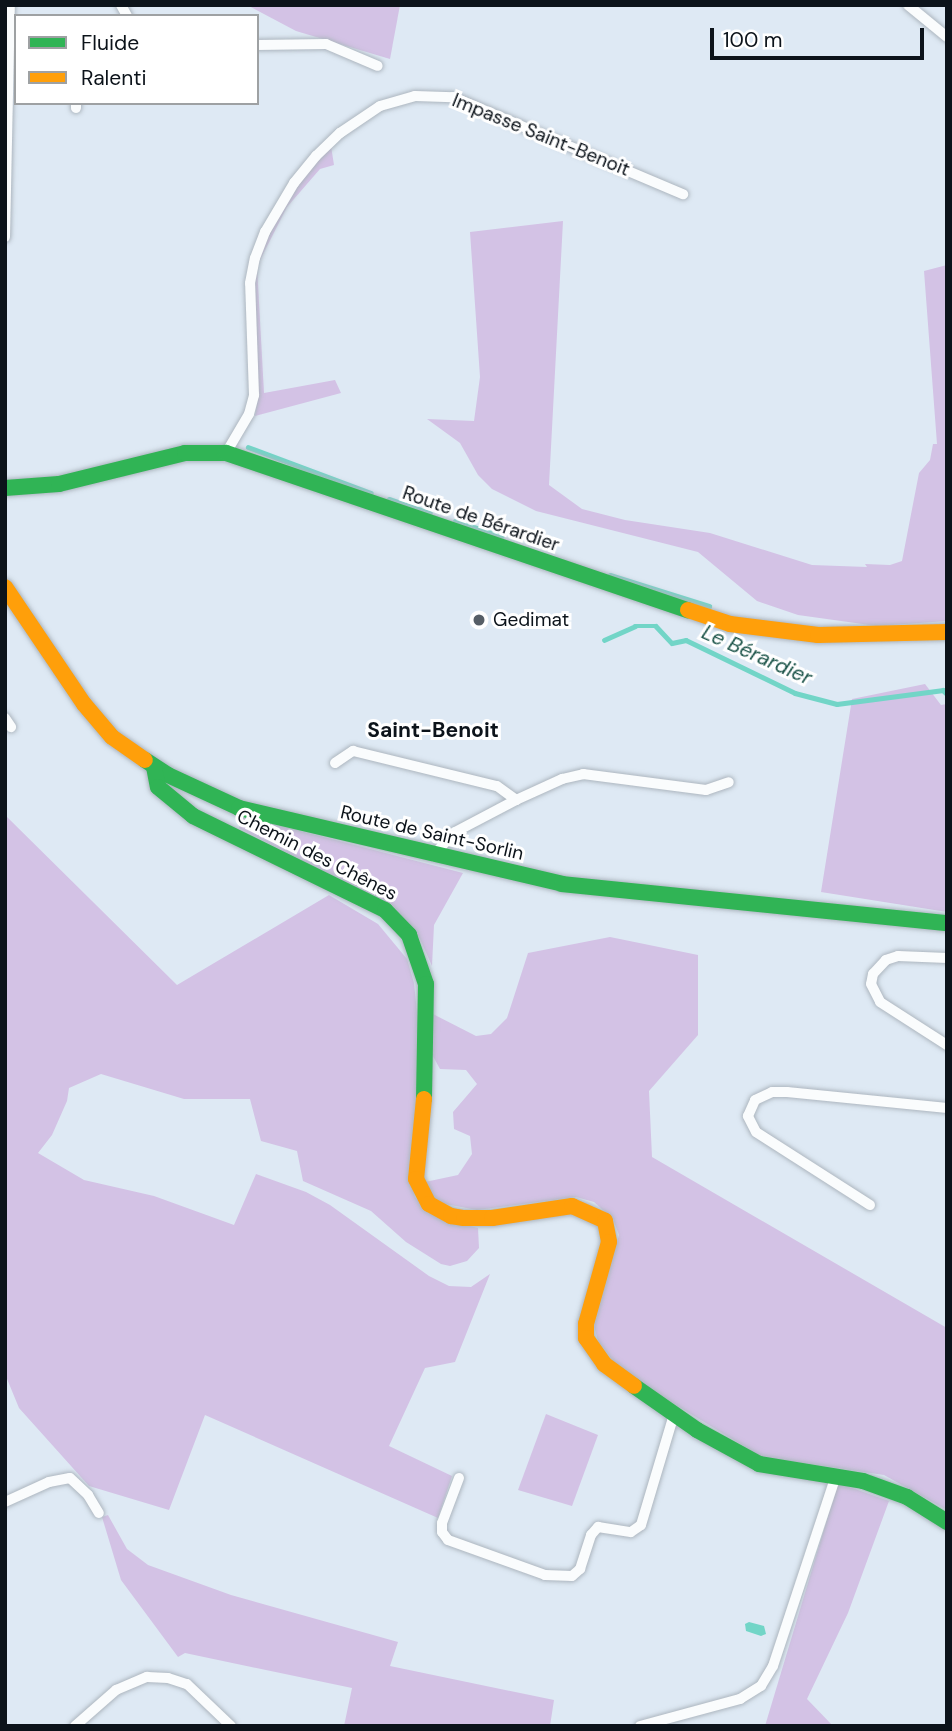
<!DOCTYPE html>
<meta charset="utf-8">
<style>
body{margin:0}
#map{position:relative;width:952px;height:1731px;overflow:hidden;background:#dee9f4;font-family:"DM Sans",sans-serif}
div>[style]{position:absolute}
.green>*{inset:0;background:#d3c2e5}
.water>*{inset:0;background:#72d5c7}
.stream>*{height:4.5px;margin:-2.25px;padding:0 2.25px;transform-origin:2.25px;border-radius:2.25px;background:#72d5c7}
.roads{filter:drop-shadow(0 0 2px #adb6bf) drop-shadow(0 0 2px #adb6bf)}
.street>*{height:10px;margin:-5px;padding:0 5px;transform-origin:5px;border-radius:5px;background:#fafcfd}
.fast>*{height:16px;margin:-8px;padding:0 8px;transform-origin:8px;border-radius:8px;background:#30b455}
.slow>*{height:16px;margin:-8px;padding:0 8px;transform-origin:8px;border-radius:8px;background:#ff9f0a}
.dots>*{width:19px;height:19px;translate:-50% -50%;box-sizing:border-box;border:4px solid #fff;border-radius:50%}
span{translate:-50% -50%;white-space:nowrap;text-align:center;line-height:1.15;-webkit-text-stroke:6px #fff;paint-order:stroke}
.street-label{font-size:19px;color:#0c131a}
.poi-label{font-size:19px;color:#0c131a}
.left{translate:0 -50%;text-align:left}
.water-label{font-size:21px;color:#1c5449;font-style:italic}
.neighbourhood-label{font-size:21px;color:#0c131a;font-weight:700}
.frame{position:absolute;inset:0;border:7px solid #0c131a;pointer-events:none}
.legend{position:absolute;left:14px;top:14px;width:245px;height:91px;box-sizing:border-box;background:#fff;border:2px solid #9ea1a3;margin:0;padding:9px 12px;list-style:none;font-size:21px;color:#0c131a}
.legend li{display:flex;align-items:center;gap:14px;height:35px}
.legend b{width:35px;border:2px solid #9ea1a3}
.scale{position:absolute;left:710px;top:28px;width:214px;height:32px;box-sizing:border-box;border:4px solid #0c131a;border-top:0;padding-left:9px;font-size:21px;line-height:24px;white-space:nowrap;color:#0c131a;-webkit-text-stroke:5px #fff;paint-order:stroke}
</style>
<div id="map">
<div class="green">
<div style="clip-path:polygon(247px 5px,400px 5px,390px 59px,296px 31px)"></div>
<div style="clip-path:polygon(331px 146px,334px 165px,320px 169px,287px 207px,257px 266px,264px 393px,335px 380px,341px 393px,255px 416px,258px 396px,252px 302px,258px 257px,289px 196px)"></div>
<div style="clip-path:polygon(563px 221px,549px 485px,582px 509px,625px 520px,710px 533px,812px 565px,867px 567px,865px 564px,890px 565px,902px 561px,919px 473px,930px 460px,933px 444px,937px 444px,924px 271px,947px 265px,947px 621px,877px 626px,798px 615px,757px 601px,698px 552px,536px 511px,492px 489px,478px 475px,460px 443px,427px 419px,474px 421px,480px 377px,470px 232px)"></div>
<div style="clip-path:polygon(925px 684px,941px 705px,947px 704px,947px 912px,821px 892px,852px 699px)"></div>
<div style="clip-path:polygon(5px 815px,177px 985px,329px 895px,378px 924px,407px 959px,414px 983px,421px 1052px,410px 1177px,415px 1197px,424px 1208px,438px 1218px,478px 1228px,479px 1248px,467px 1261px,450px 1266px,441px 1264px,406px 1242px,371px 1211px,303px 1181px,297px 1151px,261px 1141px,250px 1099px,184px 1099px,101px 1074px,69px 1088px,67px 1101px,52px 1135px,38px 1153px,84px 1180px,154px 1196px,234px 1225px,256px 1174px,306px 1192px,330px 1205px,429px 1276px,449px 1286px,471px 1287px,490px 1274px,455px 1362px,425px 1368px,389px 1446px,452px 1476px,438px 1518px,205px 1415px,169px 1510px,89px 1486px,19px 1408px,5px 1374px)"></div>
<div style="clip-path:polygon(242px 816px,463px 873px,434px 925px,432px 966px,420px 939px,392px 907px,239px 828px)"></div>
<div style="clip-path:polygon(610px 937px,698px 955px,698px 1035px,649px 1091px,652px 1157px,947px 1328px,947px 1510px,884px 1475px,762px 1457px,633px 1379px,613px 1361px,598px 1341px,594px 1326px,619px 1235px,613px 1219px,594px 1202px,576px 1197px,477px 1210px,440px 1203px,428px 1192px,425px 1182px,458px 1175px,472px 1154px,470px 1136px,454px 1129px,453px 1112px,477px 1084px,466px 1070px,440px 1069px,429px 1049px,429px 1012px,476px 1036px,491px 1034px,507px 1018px,528px 953px)"></div>
<div style="clip-path:polygon(546px 1414px,598px 1435px,572px 1506px,518px 1490px)"></div>
<div style="clip-path:polygon(838px 1483px,889px 1501px,848px 1613px,807px 1699px,833px 1726px,765px 1726px)"></div>
<div style="clip-path:polygon(108px 1515px,127px 1549px,148px 1565px,231px 1595px,398px 1642px,390px 1666px,554px 1700px,550px 1726px,344px 1726px,352px 1688px,185px 1653px,178px 1657px,121px 1580px,102px 1517px)"></div>
</div>
<div class="water">
<div style="clip-path:polygon(749px 1622px,764px 1626px,766px 1634px,761px 1636px,746px 1631px,745px 1624px)"></div>
</div>
<div class="stream">
<div style="left:248px;top:447px;width:131px;rotate:20.5deg"></div>
<div style="left:389px;top:499px;width:43px;rotate:18.9deg"></div>
<div style="left:455px;top:521px;width:49px;rotate:17.7deg"></div>
<div style="left:610px;top:575px;width:104px;rotate:17.4deg"></div>
<div style="left:604px;top:640px;width:34px;rotate:-24deg"></div>
<div style="left:635px;top:626px;width:21px"></div>
<div style="left:656px;top:626px;width:23px;rotate:47deg"></div>
<div style="left:672px;top:643px;width:14px;rotate:-12deg"></div>
<div style="left:686px;top:640px;width:121px;rotate:25.9deg"></div>
<div style="left:795px;top:693px;width:43px;rotate:14.7deg"></div>
<div style="left:837px;top:704px;width:107px;rotate:-7.5deg"></div>
<div style="left:943px;top:690px;width:6px;rotate:45deg"></div>
</div>
<div class="roads">
<div class="street">
<div style="left:121px;top:5px;width:13px;rotate:61deg"></div>
<div style="left:908px;top:5px;width:50px;rotate:39.4deg"></div>
<div style="left:257px;top:45px;width:69px;rotate:-0.8deg"></div>
<div style="left:326px;top:44px;width:56px;rotate:22.9deg"></div>
<div style="left:76px;top:108px;width:5px;rotate:-90deg"></div>
<div style="left:5px;top:237px;width:232px;rotate:-88.8deg"></div>
<div style="left:226px;top:453px;width:45px;rotate:-59.5deg"></div>
<div style="left:249px;top:414px;width:20px;rotate:-75deg"></div>
<div style="left:254px;top:395px;width:112px;rotate:-92deg"></div>
<div style="left:250px;top:283px;width:25px;rotate:-79deg"></div>
<div style="left:255px;top:258px;width:28px;rotate:-69deg"></div>
<div style="left:265px;top:232px;width:57px;rotate:-59.4deg"></div>
<div style="left:294px;top:183px;width:35px;rotate:-51deg"></div>
<div style="left:316px;top:156px;width:33px;rotate:-44deg"></div>
<div style="left:340px;top:133px;width:48px;rotate:-34deg"></div>
<div style="left:380px;top:106px;width:36px;rotate:-16deg"></div>
<div style="left:415px;top:96px;width:38px;rotate:2deg"></div>
<div style="left:453px;top:97px;width:250px;rotate:22.9deg"></div>
<div style="left:5px;top:718px;width:11px;rotate:56deg"></div>
<div style="left:335px;top:763px;width:22px;rotate:-34deg"></div>
<div style="left:353px;top:751px;width:148px;rotate:13.7deg"></div>
<div style="left:497px;top:786px;width:24px;rotate:36deg"></div>
<div style="left:516px;top:800px;width:69px;rotate:152.3deg"></div>
<div style="left:455px;top:832px;width:33px;rotate:133deg"></div>
<div style="left:516px;top:800px;width:51px;rotate:-24.5deg"></div>
<div style="left:562px;top:779px;width:22px;rotate:-13deg"></div>
<div style="left:583px;top:774px;width:124px;rotate:7.4deg"></div>
<div style="left:706px;top:790px;width:24px;rotate:-19deg"></div>
<div style="left:947px;top:958px;width:49px;rotate:-177.7deg"></div>
<div style="left:898px;top:956px;width:13px;rotate:162deg"></div>
<div style="left:886px;top:960px;width:19px;rotate:133deg"></div>
<div style="left:873px;top:974px;width:10px;rotate:101deg"></div>
<div style="left:871px;top:984px;width:20px;rotate:63deg"></div>
<div style="left:880px;top:1002px;width:80px;rotate:32.7deg"></div>
<div style="left:870px;top:1205px;width:135px;rotate:-147.4deg"></div>
<div style="left:756px;top:1132px;width:18px;rotate:-117deg"></div>
<div style="left:748px;top:1116px;width:17px;rotate:-66deg"></div>
<div style="left:755px;top:1100px;width:19px;rotate:-25deg"></div>
<div style="left:772px;top:1092px;width:15px"></div>
<div style="left:787px;top:1092px;width:161px;rotate:5.7deg"></div>
<div style="left:459px;top:1478px;width:48px;rotate:110.7deg"></div>
<div style="left:442px;top:1523px;width:9px;rotate:90deg"></div>
<div style="left:442px;top:1532px;width:10px;rotate:53deg"></div>
<div style="left:448px;top:1540px;width:103px;rotate:19.8deg"></div>
<div style="left:545px;top:1575px;width:27px;rotate:2deg"></div>
<div style="left:572px;top:1576px;width:11px;rotate:-41deg"></div>
<div style="left:580px;top:1569px;width:36px;rotate:-72deg"></div>
<div style="left:591px;top:1535px;width:11px;rotate:-49deg"></div>
<div style="left:598px;top:1527px;width:33px;rotate:9deg"></div>
<div style="left:631px;top:1532px;width:12px;rotate:-35deg"></div>
<div style="left:641px;top:1525px;width:116px;rotate:-73.4deg"></div>
<div style="left:5px;top:1502px;width:48px;rotate:-24.4deg"></div>
<div style="left:49px;top:1482px;width:21px;rotate:-11deg"></div>
<div style="left:70px;top:1478px;width:25px;rotate:43deg"></div>
<div style="left:88px;top:1495px;width:21px;rotate:59deg"></div>
<div style="left:75px;top:1726px;width:55px;rotate:-41.3deg"></div>
<div style="left:116px;top:1690px;width:34px;rotate:-23deg"></div>
<div style="left:147px;top:1677px;width:21px;rotate:3deg"></div>
<div style="left:168px;top:1678px;width:20px;rotate:18deg"></div>
<div style="left:187px;top:1684px;width:61px;rotate:43.7deg"></div>
<div style="left:640px;top:1726px;width:104px;rotate:-15.1deg"></div>
<div style="left:740px;top:1699px;width:25px;rotate:-32deg"></div>
<div style="left:761px;top:1686px;width:23px;rotate:-59deg"></div>
<div style="left:773px;top:1666px;width:201px;rotate:-71.7deg"></div>
</div>
<div class="fast">
<div style="left:5px;top:488px;width:54px;rotate:-4.2deg"></div>
<div style="left:59px;top:484px;width:130px;rotate:-13.8deg"></div>
<div style="left:185px;top:453px;width:41px"></div>
<div style="left:226px;top:453px;width:488px;rotate:18.8deg"></div>
<div style="left:145px;top:760px;width:27px;rotate:33deg"></div>
<div style="left:168px;top:775px;width:78px;rotate:24.9deg"></div>
<div style="left:239px;top:808px;width:332px;rotate:13.2deg"></div>
<div style="left:562px;top:884px;width:387px;rotate:5.8deg"></div>
<div style="left:154px;top:767px;width:20px;rotate:79deg"></div>
<div style="left:158px;top:787px;width:45px;rotate:39.6deg"></div>
<div style="left:193px;top:816px;width:214px;rotate:26.1deg"></div>
<div style="left:385px;top:910px;width:35px;rotate:46deg"></div>
<div style="left:409px;top:935px;width:52px;rotate:70.9deg"></div>
<div style="left:426px;top:984px;width:115px;rotate:91deg"></div>
<div style="left:634px;top:1386px;width:77px;rotate:34.9deg"></div>
<div style="left:697px;top:1430px;width:71px;rotate:28.7deg"></div>
<div style="left:759px;top:1464px;width:105px;rotate:9.3deg"></div>
<div style="left:863px;top:1481px;width:47px;rotate:20deg"></div>
<div style="left:907px;top:1497px;width:47px;rotate:32deg"></div>
</div>
<div class="slow">
<div style="left:5px;top:587px;width:141px;rotate:56deg"></div>
<div style="left:84px;top:704px;width:43px;rotate:49.7deg"></div>
<div style="left:112px;top:737px;width:40px;rotate:34.9deg"></div>
<div style="left:688px;top:610px;width:44px;rotate:18.4deg"></div>
<div style="left:730px;top:624px;width:89px;rotate:7.1deg"></div>
<div style="left:818px;top:635px;width:129px;rotate:-1.3deg"></div>
<div style="left:424px;top:1099px;width:80px;rotate:95.7deg"></div>
<div style="left:416px;top:1179px;width:28px;rotate:63deg"></div>
<div style="left:429px;top:1204px;width:25px;rotate:29deg"></div>
<div style="left:451px;top:1216px;width:13px;rotate:9deg"></div>
<div style="left:464px;top:1218px;width:28px"></div>
<div style="left:492px;top:1218px;width:81px;rotate:-8.5deg"></div>
<div style="left:572px;top:1206px;width:36px;rotate:24deg"></div>
<div style="left:605px;top:1221px;width:21px;rotate:79deg"></div>
<div style="left:609px;top:1242px;width:85px;rotate:105.7deg"></div>
<div style="left:586px;top:1324px;width:14px;rotate:90deg"></div>
<div style="left:586px;top:1338px;width:32px;rotate:55deg"></div>
<div style="left:604px;top:1364px;width:37px;rotate:36deg"></div>
</div>
</div>
<div class="dots">
<div style="left:479px;top:620px;background:#565e66"></div>
</div>
<div class="street-label">
<span style="left:541px;top:135px;rotate:22deg">Impasse Saint-Benoit</span>
<span style="left:481px;top:519px;rotate:19deg">Route de Bérardier</span>
<span style="left:432px;top:833px;rotate:13deg">Route de Saint-Sorlin</span>
<span style="left:317px;top:855px;rotate:27deg">Chemin des Chênes</span>
</div>
<div class="poi-label">
<span class="left" style="left:493px;top:620px">Gedimat</span>
</div>
<div class="water-label">
<span style="left:757px;top:655px;rotate:24deg">Le Bérardier</span>
</div>
<div class="neighbourhood-label">
<span style="left:433px;top:730px">Saint-Benoit</span>
</div>
<div class="frame"></div>
<ul class="legend">
<li><b style="height:9px;background:#30b455"></b>Fluide</li>
<li><b style="height:9px;background:#ff9f0a"></b>Ralenti</li>
</ul>
<div class="scale">100 m</div>
</div>
